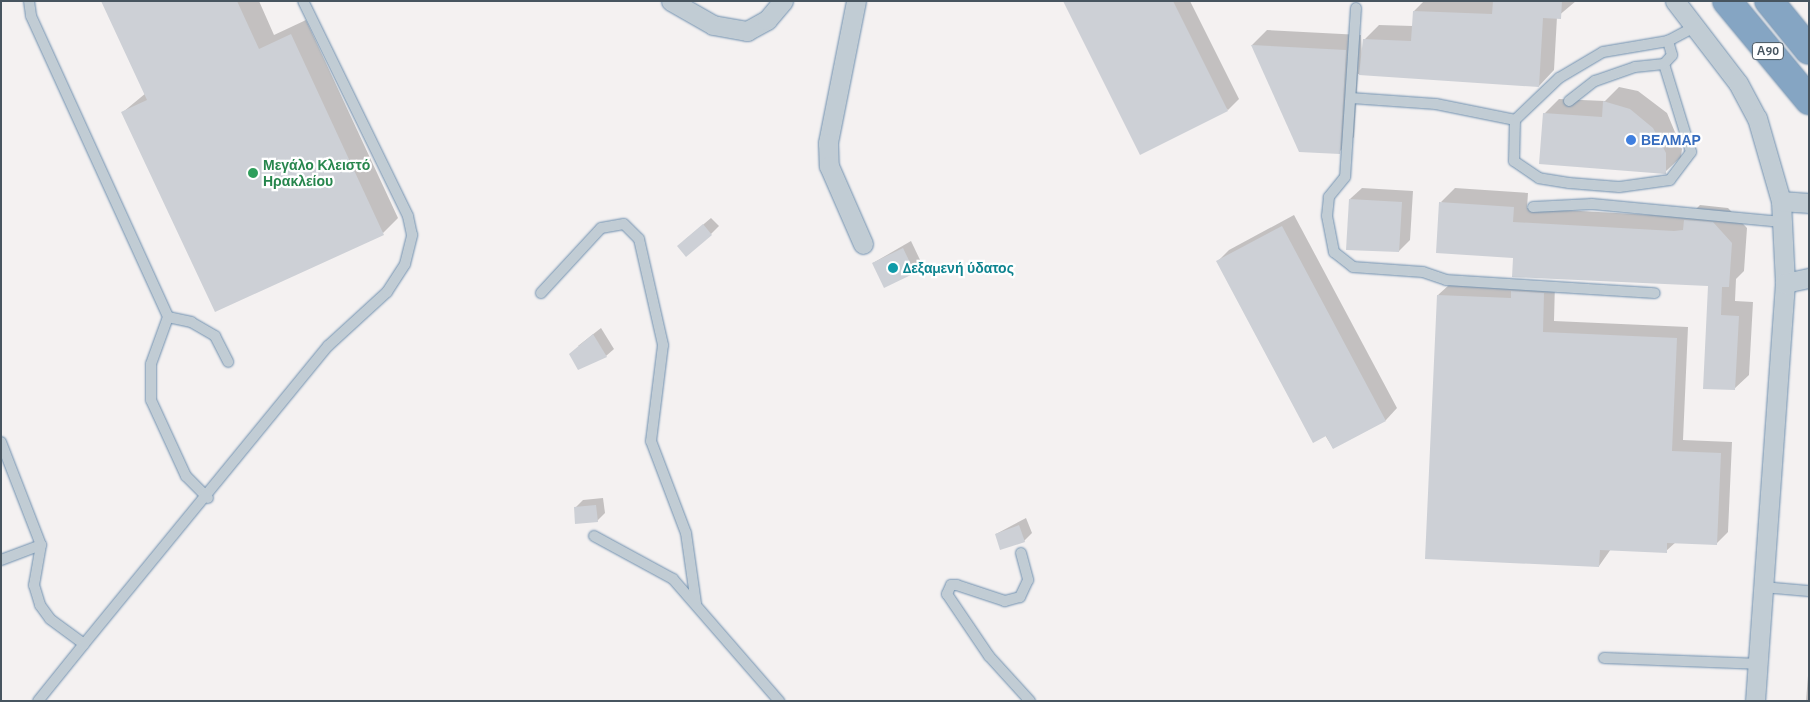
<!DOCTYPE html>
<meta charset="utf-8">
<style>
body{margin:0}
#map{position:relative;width:1810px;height:702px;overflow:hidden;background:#f4f1f1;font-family:"PT Sans",sans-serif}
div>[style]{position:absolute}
.shadow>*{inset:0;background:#0003}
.building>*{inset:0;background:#cdd0d6}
.roads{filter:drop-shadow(0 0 1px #7090af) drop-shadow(0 0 1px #7090af)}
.service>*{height:10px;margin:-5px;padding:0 5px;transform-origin:5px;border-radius:5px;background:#c1ccd4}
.minor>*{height:19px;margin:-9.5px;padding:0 9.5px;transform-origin:9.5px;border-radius:9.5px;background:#c1ccd4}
.motorway>*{height:28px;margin:-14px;padding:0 14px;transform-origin:14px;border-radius:14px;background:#85a5c3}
.dots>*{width:14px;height:14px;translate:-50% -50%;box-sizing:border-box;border:2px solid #fff;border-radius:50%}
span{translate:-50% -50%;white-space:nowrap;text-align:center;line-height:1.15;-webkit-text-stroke:4.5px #fff;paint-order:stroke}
.shield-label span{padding:1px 4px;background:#fff;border:1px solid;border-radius:4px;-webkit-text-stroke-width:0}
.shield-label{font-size:12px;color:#475560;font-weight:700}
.shop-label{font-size:14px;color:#366cbe;font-weight:700}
.left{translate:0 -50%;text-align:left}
.leisure-label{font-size:14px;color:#27864d;font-weight:700}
.culture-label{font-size:14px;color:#0d838f;font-weight:700}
.frame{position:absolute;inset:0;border:2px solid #475560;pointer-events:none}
</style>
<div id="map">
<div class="shadow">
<div style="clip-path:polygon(103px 1px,259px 1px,274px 35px,306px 20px,398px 218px,383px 233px,123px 112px,146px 93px)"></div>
<div style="clip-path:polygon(1065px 1px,1190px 1px,1239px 99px,1228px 110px)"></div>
<div style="clip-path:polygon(1424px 1px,1576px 1px,1557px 17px,1554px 70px,1539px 86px,1358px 74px,1354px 137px,1339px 152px,1252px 45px,1267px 30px,1361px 35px,1362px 59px,1364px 40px,1379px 25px,1413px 26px,1414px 11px)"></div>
<div style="clip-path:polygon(1619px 87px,1638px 91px,1667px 113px,1682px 149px,1681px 157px,1665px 172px,1544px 114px,1559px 99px,1605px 101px)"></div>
<div style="clip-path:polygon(1362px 188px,1413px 191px,1410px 240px,1399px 251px,1350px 199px)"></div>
<div style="clip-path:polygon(1455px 188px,1528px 193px,1527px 208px,1688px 217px,1700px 205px,1728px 208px,1747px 228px,1744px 271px,1736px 279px,1735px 301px,1753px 302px,1749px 375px,1734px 389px,1710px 285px,1514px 257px,1441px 202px)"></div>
<div style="clip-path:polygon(1294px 215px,1397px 408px,1386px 420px,1333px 448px,1218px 261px,1229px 250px)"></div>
<div style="clip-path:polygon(711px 218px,719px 226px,711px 234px,686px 239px)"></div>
<div style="clip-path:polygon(911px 241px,922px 264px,914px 272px,873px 263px)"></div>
<div style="clip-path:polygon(1555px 282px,1554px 321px,1688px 327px,1683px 440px,1732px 442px,1728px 532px,1717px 543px,1676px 542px,1666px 551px,1611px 549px,1599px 566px,1438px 295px,1450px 284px)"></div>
<div style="clip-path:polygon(601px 328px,614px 349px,606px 356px,578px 346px)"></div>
<div style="clip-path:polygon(603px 498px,605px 513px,597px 521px,575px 508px,583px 500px)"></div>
<div style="clip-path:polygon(1026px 518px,1032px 533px,1024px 541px,996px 534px)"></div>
<div style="clip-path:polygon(1809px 663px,1809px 701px,1806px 701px)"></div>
</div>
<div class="building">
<div style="clip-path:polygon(101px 1px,237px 1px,259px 49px,291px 34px,384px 235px,215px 312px,121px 112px,147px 100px)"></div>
<div style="clip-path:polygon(1063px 1px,1173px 1px,1228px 111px,1140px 155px)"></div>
<div style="clip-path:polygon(1493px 1px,1562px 1px,1561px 19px,1543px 18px,1539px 87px,1359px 75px,1363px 39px,1411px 41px,1413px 11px,1492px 14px)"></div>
<div style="clip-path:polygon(1251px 45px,1346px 50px,1340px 154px,1299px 152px)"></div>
<div style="clip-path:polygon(1603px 101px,1630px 109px,1653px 128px,1666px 153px,1666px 174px,1539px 164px,1543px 113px,1602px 117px)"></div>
<div style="clip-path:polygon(1349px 199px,1402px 202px,1399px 252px,1346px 250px)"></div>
<div style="clip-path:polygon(1439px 202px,1514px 207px,1513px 222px,1674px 231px,1683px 230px,1684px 220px,1713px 222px,1732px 243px,1729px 287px,1722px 287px,1721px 315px,1739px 316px,1735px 390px,1703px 389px,1708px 286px,1512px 277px,1513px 258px,1436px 253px)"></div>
<div style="clip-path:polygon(703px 224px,712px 235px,686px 257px,677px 246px)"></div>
<div style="clip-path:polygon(1282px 226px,1386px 421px,1333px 449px,1326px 436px,1313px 443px,1216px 261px)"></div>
<div style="clip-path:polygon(903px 248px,915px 273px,884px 288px,872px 263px)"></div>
<div style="clip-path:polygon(1511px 291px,1544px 293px,1543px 332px,1677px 338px,1672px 451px,1721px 453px,1717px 545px,1667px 543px,1667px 553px,1600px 550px,1599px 567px,1425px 559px,1437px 295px,1511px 298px)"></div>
<div style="clip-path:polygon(593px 334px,607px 357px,578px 370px,569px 354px)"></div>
<div style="clip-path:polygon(596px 505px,598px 522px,575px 524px,574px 507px)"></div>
<div style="clip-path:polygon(1019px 525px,1025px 542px,1000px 550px,995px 534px)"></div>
</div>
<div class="roads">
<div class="service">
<div style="left:29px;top:1px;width:15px;rotate:82deg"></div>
<div style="left:31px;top:16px;width:331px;rotate:65.5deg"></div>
<div style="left:168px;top:317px;width:50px;rotate:109.9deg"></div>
<div style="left:151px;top:364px;width:36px;rotate:90deg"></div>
<div style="left:151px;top:400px;width:84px;rotate:65.3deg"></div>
<div style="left:186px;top:476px;width:31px;rotate:45deg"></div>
<div style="left:1356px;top:8px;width:169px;rotate:93.7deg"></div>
<div style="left:1345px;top:177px;width:26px;rotate:129deg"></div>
<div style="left:1329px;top:197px;width:19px;rotate:96deg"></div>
<div style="left:1327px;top:216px;width:37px;rotate:79deg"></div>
<div style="left:1334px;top:252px;width:24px;rotate:38deg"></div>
<div style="left:1353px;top:267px;width:70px;rotate:4.1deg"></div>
<div style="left:1423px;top:272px;width:24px;rotate:19deg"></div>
<div style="left:1446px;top:280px;width:209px;rotate:3.6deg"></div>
<div style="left:1664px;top:64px;width:92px;rotate:72.9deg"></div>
<div style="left:1691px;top:152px;width:35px;rotate:127deg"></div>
<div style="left:1670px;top:180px;width:51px;rotate:172.2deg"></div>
<div style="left:1619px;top:187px;width:50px;rotate:-175.4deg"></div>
<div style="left:1569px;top:183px;width:30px;rotate:-171deg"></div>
<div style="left:1539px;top:178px;width:30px;rotate:-146deg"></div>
<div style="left:1514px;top:161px;width:41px;rotate:-88.6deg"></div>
<div style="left:1515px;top:120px;width:61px;rotate:-43.7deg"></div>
<div style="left:1559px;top:78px;width:51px;rotate:-30.6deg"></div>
<div style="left:1603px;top:52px;width:66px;rotate:-9.6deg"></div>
<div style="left:1668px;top:41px;width:32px;rotate:-28deg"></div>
<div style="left:1351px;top:98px;width:85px;rotate:4deg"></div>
<div style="left:1436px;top:104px;width:81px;rotate:11.4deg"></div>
<div style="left:1569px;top:101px;width:33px;rotate:-38deg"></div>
<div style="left:1595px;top:81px;width:42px;rotate:-19.3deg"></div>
<div style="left:1635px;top:67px;width:29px;rotate:-6deg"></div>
<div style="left:1664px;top:64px;width:12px;rotate:-48deg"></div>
<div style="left:1672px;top:55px;width:15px;rotate:-106deg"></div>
<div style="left:1533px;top:207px;width:59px;rotate:-2.9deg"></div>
<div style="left:1592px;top:204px;width:191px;rotate:5.4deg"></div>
<div style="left:541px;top:293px;width:88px;rotate:-47.3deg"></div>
<div style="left:601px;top:228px;width:23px;rotate:-10deg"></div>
<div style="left:624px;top:224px;width:21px;rotate:45deg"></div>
<div style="left:639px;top:239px;width:109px;rotate:77.2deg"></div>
<div style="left:663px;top:345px;width:97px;rotate:97.1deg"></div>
<div style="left:651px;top:441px;width:98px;rotate:69.2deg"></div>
<div style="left:686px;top:533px;width:71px;rotate:81.9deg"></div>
<div style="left:168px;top:317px;width:24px;rotate:12deg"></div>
<div style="left:191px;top:322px;width:28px;rotate:30deg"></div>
<div style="left:215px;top:336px;width:29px;rotate:63deg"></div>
<div style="left:1px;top:442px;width:110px;rotate:68.8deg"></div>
<div style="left:41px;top:545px;width:41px;rotate:99.9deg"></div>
<div style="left:34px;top:585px;width:21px;rotate:73deg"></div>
<div style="left:40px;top:605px;width:17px;rotate:54deg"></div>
<div style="left:50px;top:619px;width:42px;rotate:36.3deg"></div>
<div style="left:84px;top:644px;width:73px;rotate:128.9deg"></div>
<div style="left:594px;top:536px;width:90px;rotate:28.6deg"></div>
<div style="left:673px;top:579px;width:162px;rotate:49deg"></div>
<div style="left:1021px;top:553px;width:28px;rotate:75deg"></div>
<div style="left:1028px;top:580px;width:19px;rotate:115deg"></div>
<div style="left:1020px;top:597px;width:16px;rotate:165deg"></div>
<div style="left:1005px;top:601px;width:51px;rotate:-161.6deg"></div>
<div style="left:957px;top:585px;width:6px;rotate:180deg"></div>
<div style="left:951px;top:585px;width:10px;rotate:114deg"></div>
<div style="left:947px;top:594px;width:75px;rotate:55.9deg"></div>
<div style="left:989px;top:656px;width:61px;rotate:47.7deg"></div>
<div style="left:1px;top:560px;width:43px;rotate:-20.6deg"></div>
<div style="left:1762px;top:587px;width:47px;rotate:4.9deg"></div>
<div style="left:84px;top:644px;width:385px;rotate:-50.7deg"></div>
<div style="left:328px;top:346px;width:80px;rotate:-42.5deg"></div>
<div style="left:387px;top:292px;width:33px;rotate:-57deg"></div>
<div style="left:405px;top:264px;width:30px;rotate:-76deg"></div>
<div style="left:412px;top:235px;width:19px;rotate:-102deg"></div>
<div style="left:408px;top:216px;width:239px;rotate:-116deg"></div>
<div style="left:1604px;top:658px;width:153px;rotate:2.2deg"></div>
</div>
<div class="minor">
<div style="left:671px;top:1px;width:48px;rotate:29.7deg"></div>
<div style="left:713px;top:25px;width:35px;rotate:10deg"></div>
<div style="left:747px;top:31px;width:23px;rotate:-29deg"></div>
<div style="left:767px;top:20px;width:25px;rotate:-50deg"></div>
<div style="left:856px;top:1px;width:145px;rotate:101.2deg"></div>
<div style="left:828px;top:143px;width:23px;rotate:88deg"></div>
<div style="left:829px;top:166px;width:85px;rotate:66.4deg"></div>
<div style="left:1675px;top:1px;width:103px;rotate:52.5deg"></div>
<div style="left:1738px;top:83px;width:40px;rotate:62deg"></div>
<div style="left:1757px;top:118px;width:86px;rotate:73.9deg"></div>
<div style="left:1781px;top:201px;width:82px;rotate:87.2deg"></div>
<div style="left:1785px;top:283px;width:419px;rotate:94.1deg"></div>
<div style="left:1781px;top:201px;width:28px;rotate:4deg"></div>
<div style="left:1785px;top:283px;width:25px;rotate:-12deg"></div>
</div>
<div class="motorway">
<div style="left:1727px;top:1px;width:129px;rotate:50.4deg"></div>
<div style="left:1769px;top:1px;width:63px;rotate:50.8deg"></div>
</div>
</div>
<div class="dots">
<div style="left:1631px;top:140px;background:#3f7fe0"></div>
<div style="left:253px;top:173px;background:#2e9e5b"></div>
<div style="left:893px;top:268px;background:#0f9aa8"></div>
</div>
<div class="shield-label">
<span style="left:1768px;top:51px">Α90</span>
</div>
<div class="shop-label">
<span class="left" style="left:1641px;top:140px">ΒΕΛΜΑΡ</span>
</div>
<div class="leisure-label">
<span class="left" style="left:263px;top:173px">Μεγάλο Κλειστό<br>Ηρακλείου</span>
</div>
<div class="culture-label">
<span class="left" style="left:903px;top:268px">Δεξαμενή ύδατος</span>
</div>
<div class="frame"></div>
</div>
